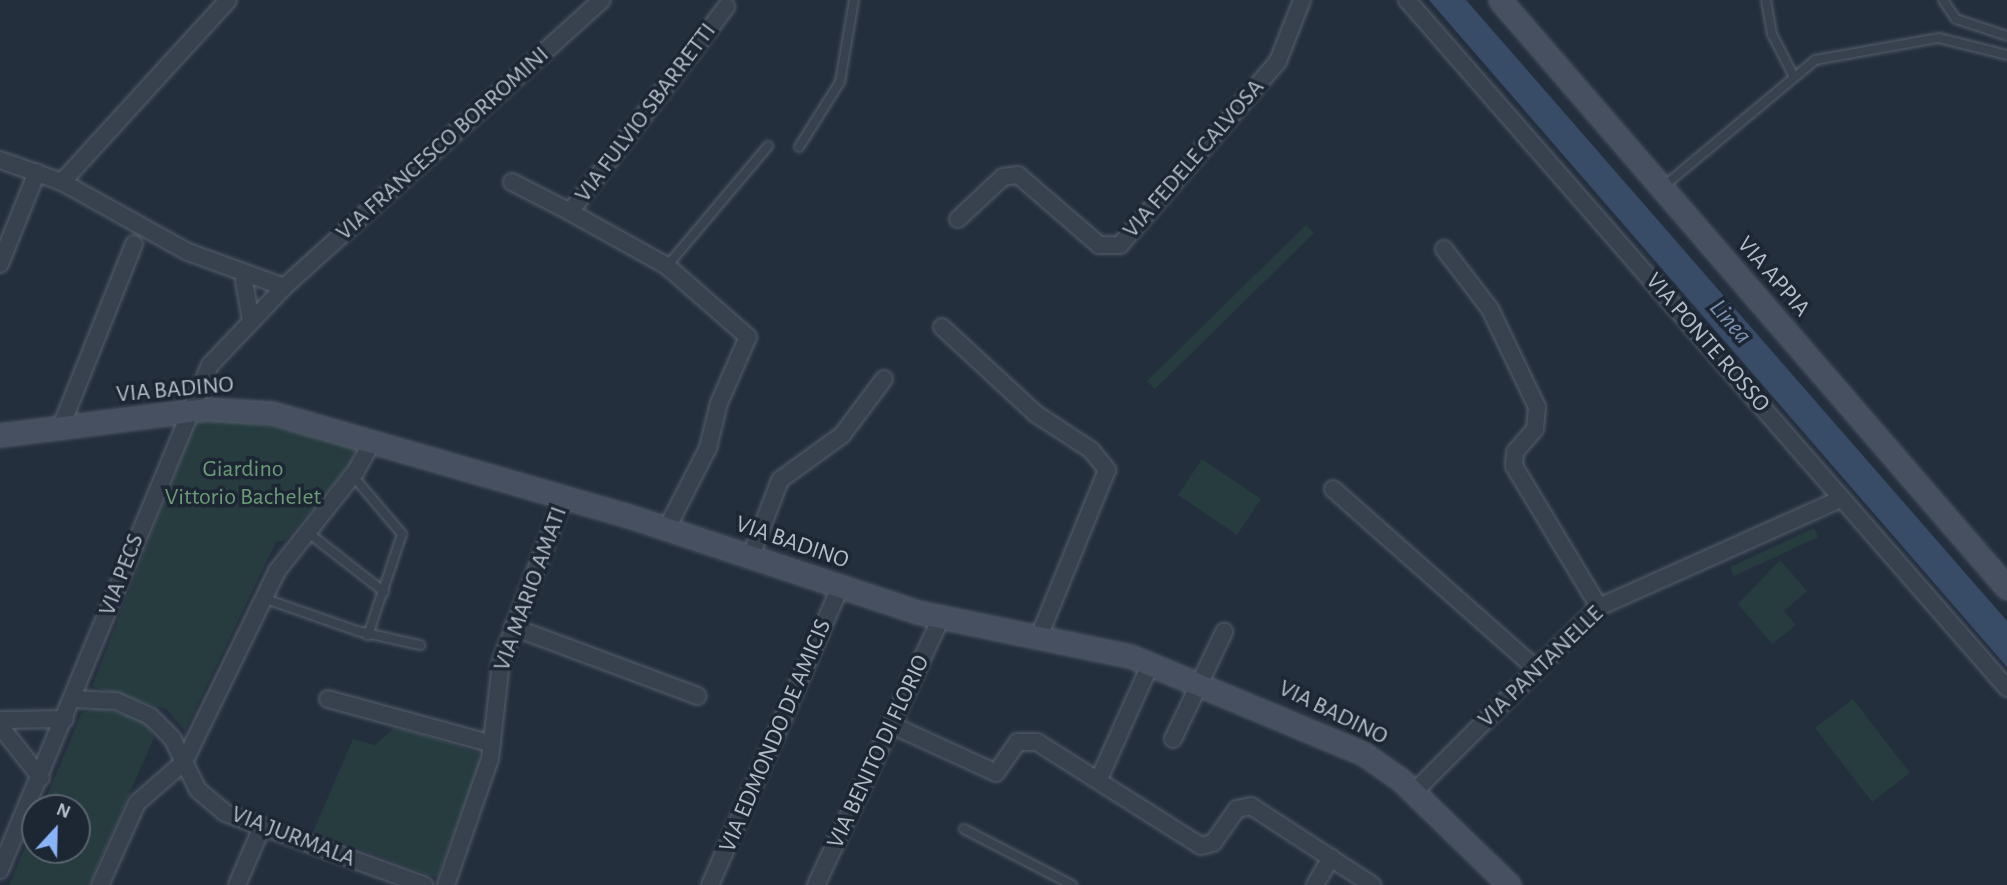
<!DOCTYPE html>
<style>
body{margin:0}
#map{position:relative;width:2007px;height:885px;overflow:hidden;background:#242f3e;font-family:"Alegreya Sans",sans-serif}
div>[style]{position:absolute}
.green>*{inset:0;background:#263c3f}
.water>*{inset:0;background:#394c67}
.roads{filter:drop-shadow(0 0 2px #565f6c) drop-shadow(0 0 2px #565f6c)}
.lane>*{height:8px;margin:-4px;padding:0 4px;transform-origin:4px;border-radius:4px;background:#38414e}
.street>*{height:16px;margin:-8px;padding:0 8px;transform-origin:8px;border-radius:8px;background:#38414e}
.secondary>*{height:21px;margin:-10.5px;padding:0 10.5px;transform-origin:10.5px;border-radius:10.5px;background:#465061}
span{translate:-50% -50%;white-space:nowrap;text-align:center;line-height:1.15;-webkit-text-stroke:7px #1d2633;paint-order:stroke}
.street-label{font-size:24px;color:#b4bcc9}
.park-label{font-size:24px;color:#6b9a76}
.water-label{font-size:26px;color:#7c92b1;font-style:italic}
.north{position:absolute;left:21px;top:794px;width:70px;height:70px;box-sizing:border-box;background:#1d2633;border:2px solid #59626f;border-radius:50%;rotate:22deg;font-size:19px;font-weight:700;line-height:28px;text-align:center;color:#b4bcc9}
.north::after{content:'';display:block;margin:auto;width:24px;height:32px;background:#8ab4f8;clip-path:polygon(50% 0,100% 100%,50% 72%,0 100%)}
</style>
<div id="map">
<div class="green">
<div style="clip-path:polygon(1306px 225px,1314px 233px,1155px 389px,1147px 381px)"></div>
<div style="clip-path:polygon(220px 416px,356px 444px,351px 463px,286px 540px,276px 542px,185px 731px,166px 709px,92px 686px,195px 422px)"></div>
<div style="clip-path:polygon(1202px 459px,1261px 499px,1237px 535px,1178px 495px)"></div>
<div style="clip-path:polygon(1814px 528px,1818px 537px,1734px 576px,1730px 567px)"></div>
<div style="clip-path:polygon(1780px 560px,1807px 591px,1784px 611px,1796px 625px,1772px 644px,1738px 604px)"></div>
<div style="clip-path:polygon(1853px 699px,1910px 773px,1872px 802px,1815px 728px)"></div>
<div style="clip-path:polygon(97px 707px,147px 721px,154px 738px,89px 885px,9px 885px,35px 824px,35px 850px,77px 850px,77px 808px,42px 808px,81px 714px)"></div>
<div style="clip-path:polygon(395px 727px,478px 752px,480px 763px,437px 878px,313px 832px,353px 739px,375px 745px)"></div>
</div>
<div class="water">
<div style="clip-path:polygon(1429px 0,1466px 0,2007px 621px,2007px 667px)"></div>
</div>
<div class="roads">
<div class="lane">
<div style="left:1766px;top:0;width:35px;rotate:80deg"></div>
<div style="left:1772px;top:34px;width:46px;rotate:62.9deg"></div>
<div style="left:1943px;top:0;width:23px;rotate:56deg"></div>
<div style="left:1956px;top:19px;width:54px;rotate:18.4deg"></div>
<div style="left:799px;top:147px;width:77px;rotate:-57.8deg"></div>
<div style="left:840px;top:82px;width:83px;rotate:-80.3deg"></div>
<div style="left:1664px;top:186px;width:197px;rotate:-39.8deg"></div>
<div style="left:1815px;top:60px;width:126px;rotate:-10.1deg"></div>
<div style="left:1939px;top:38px;width:70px;rotate:14deg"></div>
<div style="left:667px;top:266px;width:157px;rotate:-49.9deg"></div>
<div style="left:353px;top:476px;width:76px;rotate:49.8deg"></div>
<div style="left:402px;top:534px;width:107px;rotate:108.6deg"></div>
<div style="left:306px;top:531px;width:99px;rotate:38deg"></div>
<div style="left:263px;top:598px;width:100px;rotate:19.3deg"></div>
<div style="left:357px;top:631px;width:65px;rotate:12.5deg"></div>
<div style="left:964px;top:829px;width:122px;rotate:27.4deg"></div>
</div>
<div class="street">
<div style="left:1407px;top:0;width:913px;rotate:48.91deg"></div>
<div style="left:0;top:160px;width:66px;rotate:19.5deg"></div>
<div style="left:62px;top:182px;width:144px;rotate:29.1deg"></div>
<div style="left:188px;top:252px;width:102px;rotate:20deg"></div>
<div style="left:62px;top:182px;width:246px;rotate:-47.6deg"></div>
<div style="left:512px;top:182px;width:65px;rotate:27.3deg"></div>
<div style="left:958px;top:219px;width:62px;rotate:-43deg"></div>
<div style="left:1003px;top:177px;width:15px;rotate:-8deg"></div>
<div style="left:1018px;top:175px;width:107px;rotate:40.8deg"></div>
<div style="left:1099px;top:245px;width:21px"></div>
<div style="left:1120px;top:245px;width:243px;rotate:-49.3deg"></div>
<div style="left:1278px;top:61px;width:66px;rotate:-68.5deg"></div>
<div style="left:1444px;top:249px;width:76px;rotate:52.5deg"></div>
<div style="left:1490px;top:309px;width:109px;rotate:64.4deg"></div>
<div style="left:1537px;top:407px;width:22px;rotate:95deg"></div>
<div style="left:1535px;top:429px;width:30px;rotate:131deg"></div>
<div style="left:1515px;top:452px;width:14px;rotate:94deg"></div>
<div style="left:1514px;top:466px;width:165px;rotate:58.9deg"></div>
<div style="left:0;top:264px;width:99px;rotate:-68.1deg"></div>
<div style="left:244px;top:281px;width:39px;rotate:80deg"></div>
<div style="left:942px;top:327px;width:128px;rotate:42.8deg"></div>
<div style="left:1036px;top:414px;width:66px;rotate:33.2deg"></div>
<div style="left:1091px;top:450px;width:26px;rotate:51deg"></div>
<div style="left:1107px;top:470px;width:180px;rotate:112.2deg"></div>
<div style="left:60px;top:429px;width:199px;rotate:-68.2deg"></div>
<div style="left:1333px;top:489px;width:270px;rotate:41.5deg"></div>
<div style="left:667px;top:528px;width:90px;rotate:-62.9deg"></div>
<div style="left:708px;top:448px;width:46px;rotate:-76.3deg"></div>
<div style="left:719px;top:403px;width:72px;rotate:-66.3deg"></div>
<div style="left:748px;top:337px;width:108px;rotate:-138.8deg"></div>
<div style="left:667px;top:266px;width:111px;rotate:-150.9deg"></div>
<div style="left:570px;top:212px;width:258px;rotate:-52.7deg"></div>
<div style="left:751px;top:556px;width:81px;rotate:-69.1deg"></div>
<div style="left:780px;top:480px;width:77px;rotate:-36deg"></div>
<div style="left:842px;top:435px;width:70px;rotate:-53.1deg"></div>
<div style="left:513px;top:627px;width:197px;rotate:20.5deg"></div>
<div style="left:73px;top:699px;width:43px;rotate:2.7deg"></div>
<div style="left:116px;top:701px;width:37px;rotate:24deg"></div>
<div style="left:150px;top:716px;width:31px;rotate:45deg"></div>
<div style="left:172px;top:738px;width:58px;rotate:63.4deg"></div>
<div style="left:198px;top:790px;width:35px;rotate:40deg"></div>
<div style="left:225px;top:813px;width:212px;rotate:19.9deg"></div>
<div style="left:328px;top:699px;width:170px;rotate:15.3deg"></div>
<div style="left:0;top:720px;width:65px;rotate:-0.9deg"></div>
<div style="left:0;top:726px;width:66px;rotate:51.7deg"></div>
<div style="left:894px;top:726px;width:112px;rotate:24.7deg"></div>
<div style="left:996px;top:773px;width:38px;rotate:-55deg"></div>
<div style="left:1018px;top:742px;width:19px"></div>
<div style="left:1037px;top:742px;width:194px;rotate:32.4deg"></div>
<div style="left:1201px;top:846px;width:12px;rotate:-14deg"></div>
<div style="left:1213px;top:843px;width:42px;rotate:-54.8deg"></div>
<div style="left:1237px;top:809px;width:14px;rotate:-12deg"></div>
<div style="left:1251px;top:806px;width:145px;rotate:33.1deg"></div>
<div style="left:1173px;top:739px;width:119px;rotate:-64.5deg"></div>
<div style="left:1099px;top:779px;width:127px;rotate:-65.9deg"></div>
<div style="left:1414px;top:792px;width:262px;rotate:-45deg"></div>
<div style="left:1599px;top:607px;width:264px;rotate:-24.1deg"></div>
<div style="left:0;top:870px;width:547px;rotate:-67.42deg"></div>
<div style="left:210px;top:365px;width:108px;rotate:-46.5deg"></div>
<div style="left:284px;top:287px;width:428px;rotate:-42.1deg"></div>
<div style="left:100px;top:885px;width:90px;rotate:-65.7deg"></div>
<div style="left:137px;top:803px;width:62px;rotate:-41.1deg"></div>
<div style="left:184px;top:762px;width:212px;rotate:-64deg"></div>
<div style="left:277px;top:571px;width:127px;rotate:-51.7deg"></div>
<div style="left:356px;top:471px;width:35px;rotate:-61deg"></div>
<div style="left:237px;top:885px;width:63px;rotate:-66.7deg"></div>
<div style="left:446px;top:885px;width:133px;rotate:-70.8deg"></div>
<div style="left:490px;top:759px;width:98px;rotate:-83.5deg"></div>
<div style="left:501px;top:662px;width:178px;rotate:-69.2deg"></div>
<div style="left:710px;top:885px;width:325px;rotate:-66.4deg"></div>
<div style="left:816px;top:885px;width:295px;rotate:-64.9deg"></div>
<div style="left:1315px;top:885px;width:32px;rotate:-60deg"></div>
</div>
<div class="secondary">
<div style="left:1500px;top:0;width:776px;rotate:49.23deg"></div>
<div style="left:0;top:435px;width:208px;rotate:-7.2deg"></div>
<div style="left:206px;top:409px;width:66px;rotate:3.5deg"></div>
<div style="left:272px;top:413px;width:368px;rotate:16.1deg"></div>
<div style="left:626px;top:515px;width:307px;rotate:18.4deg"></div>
<div style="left:917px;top:612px;width:217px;rotate:11.7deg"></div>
<div style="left:1130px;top:656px;width:254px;rotate:22.7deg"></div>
<div style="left:1364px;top:754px;width:45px;rotate:35.1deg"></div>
<div style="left:1401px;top:780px;width:151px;rotate:44.2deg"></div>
</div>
</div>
<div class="street-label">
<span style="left:646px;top:113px;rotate:-53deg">VIA FULVIO SBARRETTI</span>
<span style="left:443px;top:144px;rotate:-42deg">VIA FRANCESCO BORROMINI</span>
<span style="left:1194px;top:159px;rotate:-49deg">VIA FEDELE CALVOSA</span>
<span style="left:1773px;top:277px;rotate:49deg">VIA APPIA</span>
<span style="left:1707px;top:343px;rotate:49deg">VIA PONTE ROSSO</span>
<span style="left:175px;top:390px;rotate:-5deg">VIA BADINO</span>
<span style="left:792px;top:543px;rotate:19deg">VIA BADINO</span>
<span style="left:122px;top:575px;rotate:-69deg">VIA PECS</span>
<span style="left:531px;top:589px;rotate:-70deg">VIA MARIO AMATI</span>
<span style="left:1541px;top:667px;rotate:-44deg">VIA PANTANELLE</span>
<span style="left:1333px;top:713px;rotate:26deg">VIA BADINO</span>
<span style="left:776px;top:736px;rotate:-67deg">VIA EDMONDO DE AMICIS</span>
<span style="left:879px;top:752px;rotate:-65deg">VIA BENITO DI FLORIO</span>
<span style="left:293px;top:837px;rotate:21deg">VIA JURMALA</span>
</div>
<div class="park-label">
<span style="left:243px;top:484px">Giardino<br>Vittorio Bachelet</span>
</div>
<div class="water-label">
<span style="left:1730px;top:322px;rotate:49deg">Linea</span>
</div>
<div class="north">N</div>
</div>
